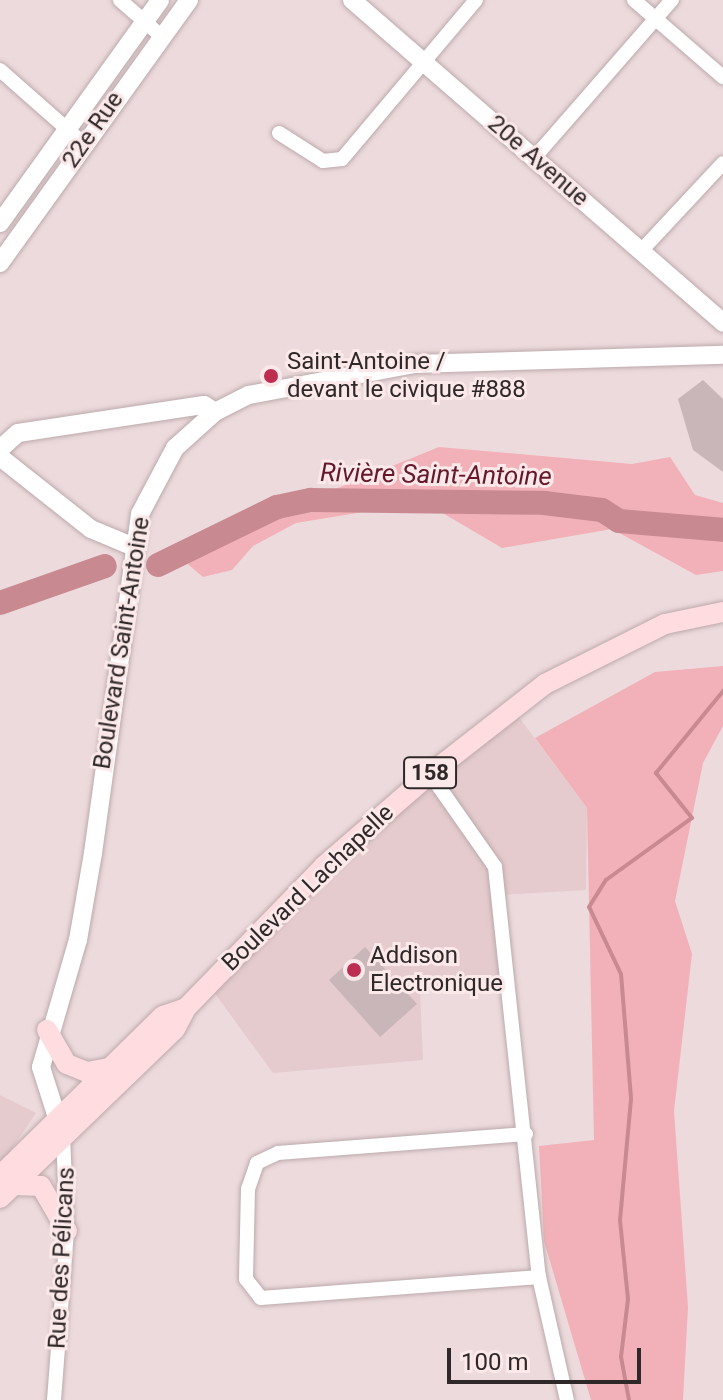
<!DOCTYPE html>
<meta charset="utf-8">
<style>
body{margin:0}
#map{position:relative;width:723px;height:1400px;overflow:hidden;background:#eddadc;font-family:Roboto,sans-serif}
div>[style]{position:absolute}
.built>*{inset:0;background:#e5cbcd}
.green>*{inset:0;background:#f2b1b8}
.stream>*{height:4px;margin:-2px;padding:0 2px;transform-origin:2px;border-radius:2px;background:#c98991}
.river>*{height:24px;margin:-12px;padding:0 12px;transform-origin:12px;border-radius:12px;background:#c98991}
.building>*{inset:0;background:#c9b6b8}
.roads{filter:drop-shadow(0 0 2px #bcaaac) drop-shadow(0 0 2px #bcaaac)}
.street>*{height:14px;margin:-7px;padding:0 7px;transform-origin:7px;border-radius:7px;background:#fff}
.secondary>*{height:18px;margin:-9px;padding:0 9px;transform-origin:9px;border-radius:9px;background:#fff}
.primary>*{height:20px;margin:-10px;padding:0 10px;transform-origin:10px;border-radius:10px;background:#fedcdf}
.dots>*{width:22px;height:22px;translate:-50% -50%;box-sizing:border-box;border:4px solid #fbe8e9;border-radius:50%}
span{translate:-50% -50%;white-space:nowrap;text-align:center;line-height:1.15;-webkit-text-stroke:6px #fbe8e9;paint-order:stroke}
.shield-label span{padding:2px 6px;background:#fbe8e9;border:2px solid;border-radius:6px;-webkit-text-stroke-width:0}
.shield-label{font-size:22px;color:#2f2829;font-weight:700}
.street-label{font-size:24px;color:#2f2829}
.poi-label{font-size:24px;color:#2f2829}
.left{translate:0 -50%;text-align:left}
.water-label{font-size:26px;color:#64182a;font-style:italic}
.scale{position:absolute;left:447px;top:1348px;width:194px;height:36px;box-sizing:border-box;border:4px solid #2f2829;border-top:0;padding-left:10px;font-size:24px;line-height:28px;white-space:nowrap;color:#2f2829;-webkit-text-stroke:6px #fbe8e9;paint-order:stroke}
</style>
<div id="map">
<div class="built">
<div style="clip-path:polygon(518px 716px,587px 808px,586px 890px,499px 895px,507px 986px,420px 991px,423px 1060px,273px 1073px,205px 980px,485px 731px)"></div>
<div style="clip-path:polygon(0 1095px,36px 1113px,0 1166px)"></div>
</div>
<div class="green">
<div style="clip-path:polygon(439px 447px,632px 464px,670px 457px,695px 495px,723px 503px,723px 571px,696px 575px,612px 529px,502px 548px,424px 502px,296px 523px,253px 546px,232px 570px,203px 577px,184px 561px,259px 520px)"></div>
<div style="clip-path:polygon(723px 666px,723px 726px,703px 763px,675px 901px,692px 954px,674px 1111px,688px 1307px,683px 1400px,591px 1400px,544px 1241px,539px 1146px,594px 1140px,587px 808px,535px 738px,655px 672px)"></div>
</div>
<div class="stream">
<div style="left:629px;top:1400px;width:44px;rotate:-100.5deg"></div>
<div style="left:621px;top:1357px;width:58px;rotate:-83.1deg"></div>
<div style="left:628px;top:1299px;width:79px;rotate:-95.8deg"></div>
<div style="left:620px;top:1220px;width:122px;rotate:-84.8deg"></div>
<div style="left:631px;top:1098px;width:124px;rotate:-94.6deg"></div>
<div style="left:621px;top:974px;width:74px;rotate:-115.5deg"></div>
<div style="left:589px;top:907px;width:32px;rotate:-58deg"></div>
<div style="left:606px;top:880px;width:106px;rotate:-35.8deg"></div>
<div style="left:692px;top:818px;width:58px;rotate:-128.7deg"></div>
<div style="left:656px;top:773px;width:106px;rotate:-50.7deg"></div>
</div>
<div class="river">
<div style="left:158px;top:565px;width:132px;rotate:-26deg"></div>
<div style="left:277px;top:507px;width:35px;rotate:-12deg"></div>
<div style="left:311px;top:500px;width:233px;rotate:0.7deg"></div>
<div style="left:544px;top:503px;width:58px;rotate:6.9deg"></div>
<div style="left:602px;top:510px;width:20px;rotate:33deg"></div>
<div style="left:619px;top:521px;width:104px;rotate:4.9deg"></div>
<div style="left:0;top:603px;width:111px;rotate:-19.4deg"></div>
</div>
<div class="building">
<div style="clip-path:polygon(703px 380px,723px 399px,723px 472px,693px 450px,678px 399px)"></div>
<div style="clip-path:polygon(365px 947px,417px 1004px,380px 1037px,329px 980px)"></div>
</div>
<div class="roads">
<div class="street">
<div style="left:120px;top:0;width:53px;rotate:41.2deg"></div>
<div style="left:634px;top:0;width:118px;rotate:40.9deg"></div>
<div style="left:0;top:70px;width:112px;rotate:41.4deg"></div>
<div style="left:279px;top:133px;width:52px;rotate:32.5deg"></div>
<div style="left:323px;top:161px;width:19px;rotate:-6deg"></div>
<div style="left:342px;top:159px;width:208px;rotate:-49.9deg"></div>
<div style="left:534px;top:158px;width:210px;rotate:-48.9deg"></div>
<div style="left:641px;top:251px;width:120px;rotate:-47deg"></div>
<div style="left:430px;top:774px;width:113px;rotate:55deg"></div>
<div style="left:495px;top:867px;width:412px;rotate:83.9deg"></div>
<div style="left:539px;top:1277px;width:126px;rotate:77.2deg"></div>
<div style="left:526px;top:1134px;width:249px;rotate:175.6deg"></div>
<div style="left:278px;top:1153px;width:23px;rotate:155deg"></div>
<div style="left:257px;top:1163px;width:28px;rotate:109deg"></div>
<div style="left:248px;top:1189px;width:90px;rotate:91.3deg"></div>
<div style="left:246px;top:1279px;width:24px;rotate:52deg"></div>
<div style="left:261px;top:1298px;width:279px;rotate:-4.3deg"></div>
<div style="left:54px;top:1400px;width:169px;rotate:-85.6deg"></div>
<div style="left:67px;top:1231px;width:96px;rotate:-92.4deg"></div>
</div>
<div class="secondary">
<div style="left:352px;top:0;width:492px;rotate:41deg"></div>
<div style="left:0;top:223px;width:274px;rotate:-54.3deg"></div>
<div style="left:0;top:263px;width:324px;rotate:-54.3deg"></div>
<div style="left:0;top:449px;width:24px;rotate:-42deg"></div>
<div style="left:18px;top:433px;width:188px;rotate:-8.6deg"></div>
<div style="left:204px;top:405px;width:13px;rotate:32deg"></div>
<div style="left:0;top:457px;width:116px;rotate:38.4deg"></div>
<div style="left:91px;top:529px;width:47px;rotate:22.7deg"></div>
<div style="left:62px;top:1133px;width:69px;rotate:-107.7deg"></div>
<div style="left:41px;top:1067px;width:132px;rotate:-73.8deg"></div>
<div style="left:78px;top:940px;width:88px;rotate:-80.2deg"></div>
<div style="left:93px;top:853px;width:342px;rotate:-82.1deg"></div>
<div style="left:140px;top:514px;width:75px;rotate:-62.1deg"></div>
<div style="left:175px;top:448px;width:54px;rotate:-42deg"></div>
<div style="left:215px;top:412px;width:38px;rotate:-27deg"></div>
<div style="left:249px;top:395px;width:169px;rotate:-10.6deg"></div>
<div style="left:415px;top:364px;width:308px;rotate:-1.7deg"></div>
</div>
<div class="primary">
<div style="left:47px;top:1030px;width:39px;rotate:60deg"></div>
<div style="left:67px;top:1064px;width:22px;rotate:22deg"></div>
<div style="left:87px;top:1072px;width:22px;rotate:-10deg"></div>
<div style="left:0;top:1176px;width:228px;rotate:-44.5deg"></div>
<div style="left:163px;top:1016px;width:24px;rotate:-19deg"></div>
<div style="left:12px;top:1185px;width:29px;rotate:2deg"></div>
<div style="left:41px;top:1186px;width:52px;rotate:60deg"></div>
<div style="left:0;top:1198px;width:243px;rotate:-44deg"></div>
<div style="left:175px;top:1029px;width:24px;rotate:-62deg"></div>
<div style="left:186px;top:1008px;width:198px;rotate:-45.8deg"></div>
<div style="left:324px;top:866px;width:140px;rotate:-41deg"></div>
<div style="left:430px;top:774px;width:146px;rotate:-38deg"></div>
<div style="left:545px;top:684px;width:134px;rotate:-26.6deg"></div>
<div style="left:665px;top:624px;width:59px;rotate:-11.7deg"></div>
</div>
</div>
<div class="dots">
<div style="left:271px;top:376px;background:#bd2d52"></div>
<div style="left:354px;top:970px;background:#bd2d52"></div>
</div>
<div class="shield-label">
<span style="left:430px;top:773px">158</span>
</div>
<div class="street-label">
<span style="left:93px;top:130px;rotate:-55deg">22e Rue</span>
<span style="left:538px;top:161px;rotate:41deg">20e Avenue</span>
<span style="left:122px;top:643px;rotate:-81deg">Boulevard Saint-Antoine</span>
<span style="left:308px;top:888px;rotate:-44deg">Boulevard Lachapelle</span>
<span style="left:62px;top:1258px;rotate:-87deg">Rue des Pélicans</span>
</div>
<div class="poi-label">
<span class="left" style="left:287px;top:376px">Saint-Antoine /<br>devant le civique #888</span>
<span class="left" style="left:370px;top:970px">Addison<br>Electronique</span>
</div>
<div class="water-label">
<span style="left:436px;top:475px;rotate:1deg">Rivière Saint-Antoine</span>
</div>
<div class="scale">100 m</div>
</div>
